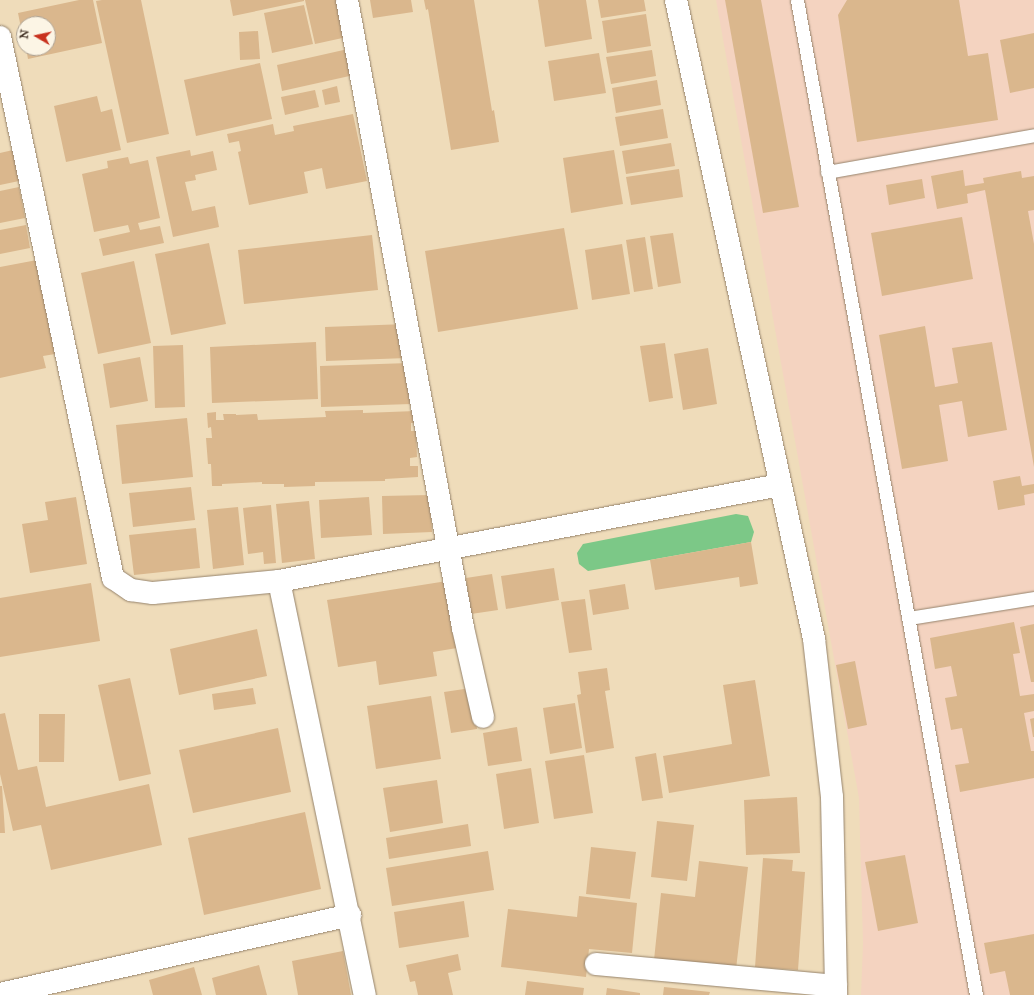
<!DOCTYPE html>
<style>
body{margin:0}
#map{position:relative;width:1034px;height:995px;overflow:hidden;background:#efdcba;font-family:"IM FELL Great Primer",serif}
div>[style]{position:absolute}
.built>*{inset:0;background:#f4d3c0}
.green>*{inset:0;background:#7cc887}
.building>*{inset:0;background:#dab78d}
.roads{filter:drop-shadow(0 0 1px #95836c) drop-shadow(0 0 1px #95836c)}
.lane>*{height:13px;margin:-6.5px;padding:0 6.5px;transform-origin:6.5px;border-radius:6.5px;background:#fff}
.street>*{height:22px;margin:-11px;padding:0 11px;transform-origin:11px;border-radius:11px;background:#fff}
.secondary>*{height:22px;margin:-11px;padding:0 11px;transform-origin:11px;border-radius:11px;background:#fff}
span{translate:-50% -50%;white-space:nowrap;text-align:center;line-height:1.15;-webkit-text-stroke:3.5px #fcf5e5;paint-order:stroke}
.north{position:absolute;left:16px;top:16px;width:40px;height:40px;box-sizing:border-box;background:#fcf5e5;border:1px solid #afa495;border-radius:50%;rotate:279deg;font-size:11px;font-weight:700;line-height:16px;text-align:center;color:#3b2a1e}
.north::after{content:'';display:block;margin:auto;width:14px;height:18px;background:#c8321e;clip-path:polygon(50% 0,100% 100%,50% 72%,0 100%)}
</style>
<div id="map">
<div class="built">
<div style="clip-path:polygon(716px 0,1034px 0,1034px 995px,861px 995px,863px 944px,859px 798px)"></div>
</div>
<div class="green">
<div style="clip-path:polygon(736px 514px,748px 516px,754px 532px,751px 542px,588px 571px,579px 564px,577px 553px,583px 544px)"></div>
</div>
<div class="building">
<div style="clip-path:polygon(79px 0,93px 0,102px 43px,28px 59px,26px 48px,48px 48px,48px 24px,24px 24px,23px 38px,18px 13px)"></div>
<div style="clip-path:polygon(102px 0,141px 0,169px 134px,127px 143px,96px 1px)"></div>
<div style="clip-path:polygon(230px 0,304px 0,304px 1px,233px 16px)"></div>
<div style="clip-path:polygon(305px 0,339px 0,347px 37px,315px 44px)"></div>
<div style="clip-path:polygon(370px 0,411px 0,413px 12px,373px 18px)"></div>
<div style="clip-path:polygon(424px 0,474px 0,492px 111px,494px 110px,499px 142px,451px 150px,428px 9px,426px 10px)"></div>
<div style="clip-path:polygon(538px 0,586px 0,592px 39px,545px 47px)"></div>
<div style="clip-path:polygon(598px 0,644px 0,646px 11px,601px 18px)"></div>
<div style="clip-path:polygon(725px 0,761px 0,799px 207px,763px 213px)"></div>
<div style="clip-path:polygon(847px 0,959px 0,968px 56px,988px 53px,998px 120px,857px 142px,838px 15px)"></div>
<div style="clip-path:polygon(304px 5px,313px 44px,272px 53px,264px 13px)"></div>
<div style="clip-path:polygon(646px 14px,651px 46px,607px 53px,602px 21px)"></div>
<div style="clip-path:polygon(258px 31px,260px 59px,240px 60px,239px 32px)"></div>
<div style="clip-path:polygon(1034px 33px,1034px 88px,1010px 93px,1000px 40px)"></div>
<div style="clip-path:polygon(348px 49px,354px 75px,282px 91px,277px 65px)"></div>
<div style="clip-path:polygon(652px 50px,656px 76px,611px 84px,606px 57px)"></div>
<div style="clip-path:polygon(599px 53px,606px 93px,554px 101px,548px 61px)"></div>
<div style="clip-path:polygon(260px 63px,272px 119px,196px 136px,184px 80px)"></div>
<div style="clip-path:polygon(657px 80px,661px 105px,616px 113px,612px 88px)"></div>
<div style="clip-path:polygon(337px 86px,340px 102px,325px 105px,322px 90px)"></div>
<div style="clip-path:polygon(315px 90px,319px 107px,285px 115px,281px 97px)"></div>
<div style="clip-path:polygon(97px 96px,101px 112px,112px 109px,121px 150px,66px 162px,54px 106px)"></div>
<div style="clip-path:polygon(663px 109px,668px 138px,620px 146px,615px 117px)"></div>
<div style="clip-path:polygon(353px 114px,367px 181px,326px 189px,322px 168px,304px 172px,308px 193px,249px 205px,238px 152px,241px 151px,239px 141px,229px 143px,227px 134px,273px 124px,275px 135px,294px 131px,293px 126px)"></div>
<div style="clip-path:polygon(671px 143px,675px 166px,626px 174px,622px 151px)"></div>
<div style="clip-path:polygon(13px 150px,19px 181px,0 185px,0 153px)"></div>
<div style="clip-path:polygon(190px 150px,191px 156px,213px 151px,217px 170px,195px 175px,196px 180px,185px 182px,192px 211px,215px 206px,219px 227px,173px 237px,156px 157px)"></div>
<div style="clip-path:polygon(614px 150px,623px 204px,571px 213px,563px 158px)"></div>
<div style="clip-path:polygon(128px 157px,130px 164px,148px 160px,160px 218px,138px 223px,140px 230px,160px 226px,164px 243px,103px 256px,99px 239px,130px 232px,128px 225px,94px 232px,82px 174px,108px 168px,107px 161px)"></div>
<div style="clip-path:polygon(679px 169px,683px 197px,631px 205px,626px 177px)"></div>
<div style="clip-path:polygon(963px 170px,965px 186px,984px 183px,983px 178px,1021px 171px,1022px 178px,1034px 176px,1034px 210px,1028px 211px,1034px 244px,1034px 467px,985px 190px,967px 194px,968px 203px,937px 209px,931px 176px)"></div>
<div style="clip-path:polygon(922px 179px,925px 198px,889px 205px,886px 185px)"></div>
<div style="clip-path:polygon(19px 187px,25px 218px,0 223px,0 191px)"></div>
<div style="clip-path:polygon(962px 217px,973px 279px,882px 296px,871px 233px)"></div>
<div style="clip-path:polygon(26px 225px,30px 248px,0 254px,0 230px)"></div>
<div style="clip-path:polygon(564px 228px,578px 309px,438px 332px,425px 251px)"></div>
<div style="clip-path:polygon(673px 233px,681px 283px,658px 287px,650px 236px)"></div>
<div style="clip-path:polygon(372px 235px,378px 290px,244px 304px,238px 250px)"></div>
<div style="clip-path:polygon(645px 237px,653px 289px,634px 292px,626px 240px)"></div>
<div style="clip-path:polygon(209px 243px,226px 324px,171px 335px,155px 254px)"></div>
<div style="clip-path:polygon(622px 244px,630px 294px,592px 300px,585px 250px)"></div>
<div style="clip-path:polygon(37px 260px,55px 354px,43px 356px,46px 368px,0 378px,0 267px)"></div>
<div style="clip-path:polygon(134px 261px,151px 343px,98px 354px,81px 273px)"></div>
<div style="clip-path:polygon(406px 324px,407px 358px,326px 361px,325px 327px)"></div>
<div style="clip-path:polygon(925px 326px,935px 387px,958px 383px,952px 348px,992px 342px,1007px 430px,968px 437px,962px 401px,939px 405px,948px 461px,902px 469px,879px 335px)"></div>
<div style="clip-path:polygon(316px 342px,318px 399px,212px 403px,210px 347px)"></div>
<div style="clip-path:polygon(665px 343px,673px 398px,649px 402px,640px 346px)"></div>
<div style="clip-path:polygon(183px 345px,185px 407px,155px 408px,153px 346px)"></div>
<div style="clip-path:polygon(708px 348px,717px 404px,683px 410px,674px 354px)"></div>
<div style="clip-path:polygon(140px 357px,148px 401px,110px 408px,103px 364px)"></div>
<div style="clip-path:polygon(409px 363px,411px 404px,321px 407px,320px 366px)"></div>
<div style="clip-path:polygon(363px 410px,363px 413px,416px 411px,416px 423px,411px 423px,411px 431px,416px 431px,417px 457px,410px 458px,410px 466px,418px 466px,418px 477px,385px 479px,385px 481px,315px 482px,315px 486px,284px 487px,284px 484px,262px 484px,262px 482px,222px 484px,222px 486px,212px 486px,211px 464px,208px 464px,206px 438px,212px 438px,211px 427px,208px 428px,207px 413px,216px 412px,216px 420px,224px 420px,223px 414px,236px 414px,236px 415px,257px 414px,258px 420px,326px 417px,325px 411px)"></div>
<div style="clip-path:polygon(187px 418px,193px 477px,122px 484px,116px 425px)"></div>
<div style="clip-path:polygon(1020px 476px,1022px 486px,1034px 484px,1034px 493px,1024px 495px,1025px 505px,998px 510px,993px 481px)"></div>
<div style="clip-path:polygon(191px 487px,195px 520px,133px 527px,129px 493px)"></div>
<div style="clip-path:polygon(430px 495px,432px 532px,383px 534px,382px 496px)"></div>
<div style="clip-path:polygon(76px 497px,87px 564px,30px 573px,22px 524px,48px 520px,45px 502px)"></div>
<div style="clip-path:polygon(369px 497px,372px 535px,321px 538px,319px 500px)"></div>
<div style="clip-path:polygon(309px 501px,315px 559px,282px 563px,276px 504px)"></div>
<div style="clip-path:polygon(271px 505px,276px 563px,264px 564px,263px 552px,248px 554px,243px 508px)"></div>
<div style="clip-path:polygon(238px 507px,244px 565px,213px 569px,207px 510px)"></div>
<div style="clip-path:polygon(196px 528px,200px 568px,134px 575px,129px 535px)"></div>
<div style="clip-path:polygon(751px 542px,758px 584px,740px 587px,739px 577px,655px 590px,650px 560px)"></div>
<div style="clip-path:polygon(554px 568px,559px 600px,506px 609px,501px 576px)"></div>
<div style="clip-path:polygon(492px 574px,498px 610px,471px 614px,466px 578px)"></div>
<div style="clip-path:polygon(447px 581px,457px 648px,433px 652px,437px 676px,379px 685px,376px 661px,338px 667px,327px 600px)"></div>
<div style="clip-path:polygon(91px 583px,100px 641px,0 657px,0 598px)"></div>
<div style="clip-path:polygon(625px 584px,629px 609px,593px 615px,589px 590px)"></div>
<div style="clip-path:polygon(585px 599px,592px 650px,569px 653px,561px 602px)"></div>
<div style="clip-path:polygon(1014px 622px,1020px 653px,1013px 654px,1020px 696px,1034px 694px,1034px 711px,1024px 713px,1031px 751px,1034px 751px,1034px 778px,960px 792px,955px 765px,969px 763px,962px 728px,951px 730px,945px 698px,957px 696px,951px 666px,935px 669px,930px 638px)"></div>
<div style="clip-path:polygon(1034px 624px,1034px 682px,1031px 682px,1020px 627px)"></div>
<div style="clip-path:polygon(257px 629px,267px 676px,179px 695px,170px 649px)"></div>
<div style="clip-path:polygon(855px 661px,867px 725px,848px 729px,836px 665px)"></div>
<div style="clip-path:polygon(607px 668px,610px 690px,605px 691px,614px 748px,586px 753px,577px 695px,581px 694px,578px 672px)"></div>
<div style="clip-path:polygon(130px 678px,151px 774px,119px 781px,98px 685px)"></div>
<div style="clip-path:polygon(755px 680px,770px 776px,669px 793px,663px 756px,732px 744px,723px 685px)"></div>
<div style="clip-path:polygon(253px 688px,256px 704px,214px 710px,212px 694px)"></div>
<div style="clip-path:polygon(471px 688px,477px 729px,451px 733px,444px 692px)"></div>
<div style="clip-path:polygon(431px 696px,441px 759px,376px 769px,367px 706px)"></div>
<div style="clip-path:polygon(575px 703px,582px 748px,550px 754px,543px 708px)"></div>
<div style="clip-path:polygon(5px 713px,18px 770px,37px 766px,46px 807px,149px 784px,162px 845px,51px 870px,41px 825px,13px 831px,0 774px,0 714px)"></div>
<div style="clip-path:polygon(39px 714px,65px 714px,64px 762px,39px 762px)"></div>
<div style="clip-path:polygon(1034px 718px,1034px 737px,1033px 737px,1030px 719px)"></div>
<div style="clip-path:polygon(517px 727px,522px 761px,488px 766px,483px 733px)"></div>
<div style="clip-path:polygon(278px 728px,291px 792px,193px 813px,179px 750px)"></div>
<div style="clip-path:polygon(656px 753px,663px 798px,642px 801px,635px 757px)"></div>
<div style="clip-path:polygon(584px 755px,593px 813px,554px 819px,545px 761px)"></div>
<div style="clip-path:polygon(531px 768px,539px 823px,504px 829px,496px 774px)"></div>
<div style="clip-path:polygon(437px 780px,443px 823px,390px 832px,383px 788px)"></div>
<div style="clip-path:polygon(0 786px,2px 786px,5px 833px,0 833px)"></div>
<div style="clip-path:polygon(797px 797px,800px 853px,746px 855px,744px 800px)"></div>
<div style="clip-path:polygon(305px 812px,321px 889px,204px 915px,188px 838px)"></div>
<div style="clip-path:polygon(657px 821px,694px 825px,687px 881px,651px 877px)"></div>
<div style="clip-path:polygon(468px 824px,471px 846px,389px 859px,386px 838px)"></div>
<div style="clip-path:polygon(591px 847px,636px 852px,630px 899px,586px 894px)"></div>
<div style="clip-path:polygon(488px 851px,494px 890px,392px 906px,386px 868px)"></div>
<div style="clip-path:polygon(905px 855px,918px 923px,878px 931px,865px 862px)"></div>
<div style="clip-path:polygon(763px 858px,793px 860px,792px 871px,805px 872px,798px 970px,755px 967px)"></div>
<div style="clip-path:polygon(699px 861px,748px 867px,736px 969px,654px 960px,661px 893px,695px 897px)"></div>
<div style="clip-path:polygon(579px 896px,637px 903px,632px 953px,589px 949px,586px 977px,501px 967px,508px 909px,577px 917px)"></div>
<div style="clip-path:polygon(464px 901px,469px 937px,399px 948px,394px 912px)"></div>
<div style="clip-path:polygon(1034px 934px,1034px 995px,1010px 995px,1005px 971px,990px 974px,984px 943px)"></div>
<div style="clip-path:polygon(343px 951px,351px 995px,298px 995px,292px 961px)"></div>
<div style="clip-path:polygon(458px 954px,461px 970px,448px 973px,453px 995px,418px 995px,415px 981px,410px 982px,406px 965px)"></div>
<div style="clip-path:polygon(259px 965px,267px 995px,216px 995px,212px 978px)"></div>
<div style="clip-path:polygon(194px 967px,202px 995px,153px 995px,149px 980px)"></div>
<div style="clip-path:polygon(527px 981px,584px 988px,583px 995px,525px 995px)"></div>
<div style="clip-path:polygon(664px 987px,710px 992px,709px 995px,663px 995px)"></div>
<div style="clip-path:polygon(607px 988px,640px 993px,640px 995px,606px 995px)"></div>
</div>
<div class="roads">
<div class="lane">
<div style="left:797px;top:0;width:1011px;rotate:79.8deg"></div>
<div style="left:827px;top:172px;width:210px;rotate:-10.1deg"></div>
<div style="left:909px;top:618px;width:127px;rotate:-9.1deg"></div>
</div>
<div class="street">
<div style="left:347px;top:0;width:639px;rotate:79.53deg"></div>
<div style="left:463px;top:628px;width:91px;rotate:77.3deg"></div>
<div style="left:0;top:37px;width:553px;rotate:78.2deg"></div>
<div style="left:113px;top:578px;width:22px;rotate:34deg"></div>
<div style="left:131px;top:590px;width:22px;rotate:8deg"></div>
<div style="left:153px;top:593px;width:127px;rotate:-5.4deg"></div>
<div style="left:279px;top:581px;width:423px;rotate:78.3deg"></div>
<div style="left:279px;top:581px;width:510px;rotate:-10.85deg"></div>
<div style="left:596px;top:964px;width:241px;rotate:5.2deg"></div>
<div style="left:0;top:994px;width:359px;rotate:-12.7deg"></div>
</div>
<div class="secondary">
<div style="left:676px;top:0;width:654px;rotate:77.81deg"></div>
<div style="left:814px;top:639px;width:159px;rotate:83.5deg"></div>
<div style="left:832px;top:797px;width:198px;rotate:88.8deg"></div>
</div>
</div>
<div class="north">N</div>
</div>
